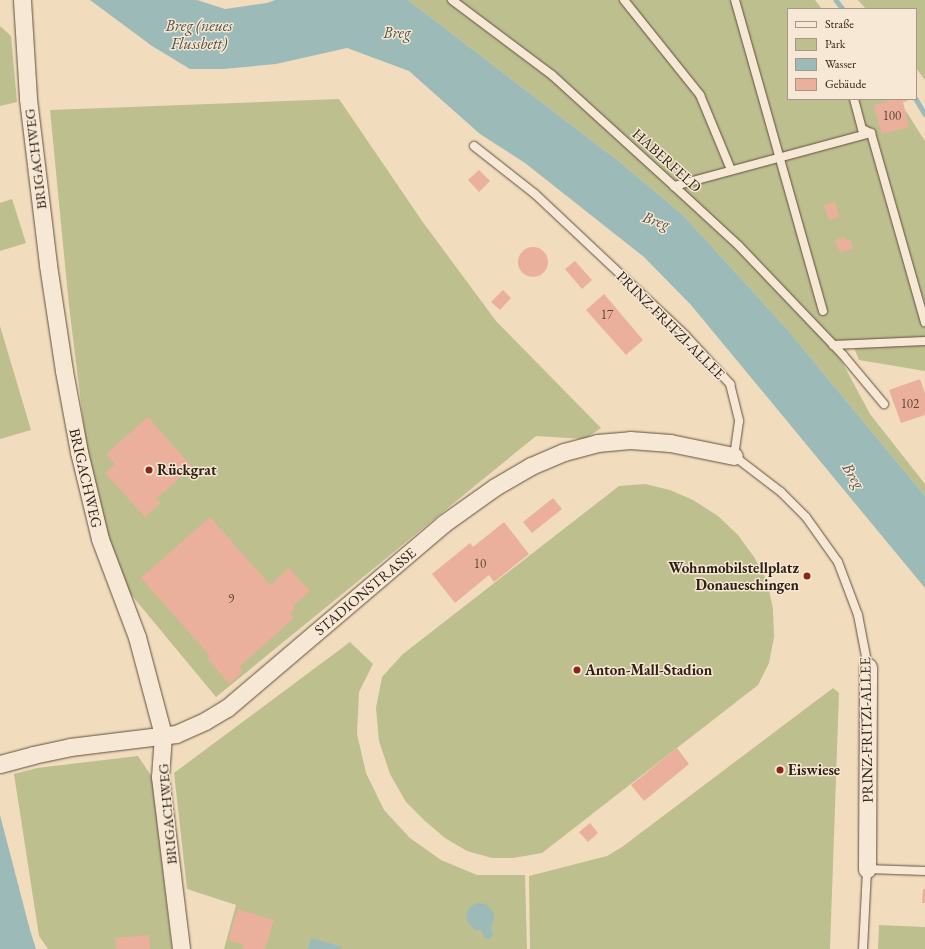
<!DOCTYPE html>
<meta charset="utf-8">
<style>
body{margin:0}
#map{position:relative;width:925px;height:949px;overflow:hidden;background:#f1dcbd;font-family:"EB Garamond",serif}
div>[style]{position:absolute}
.green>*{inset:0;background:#bdbf8f}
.water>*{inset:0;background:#9cbab8}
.stream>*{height:4.5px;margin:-2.25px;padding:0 2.25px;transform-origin:2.25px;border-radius:2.25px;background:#9cbab8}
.building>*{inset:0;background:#ebb09b}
.round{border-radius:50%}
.roads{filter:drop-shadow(0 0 1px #604f3f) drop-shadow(0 0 1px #604f3f)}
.service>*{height:8px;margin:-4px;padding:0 4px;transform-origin:4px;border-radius:4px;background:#f6e8d4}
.minor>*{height:17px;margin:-8.5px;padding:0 8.5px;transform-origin:8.5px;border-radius:8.5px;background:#f6e8d4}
.dots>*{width:11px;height:11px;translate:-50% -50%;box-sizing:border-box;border:2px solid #f6e8d4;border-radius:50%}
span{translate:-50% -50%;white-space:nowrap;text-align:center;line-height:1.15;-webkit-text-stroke:3px #f6e8d4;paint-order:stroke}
.number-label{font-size:13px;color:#5e4436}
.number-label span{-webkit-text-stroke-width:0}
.street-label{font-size:15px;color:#2f2015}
.poi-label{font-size:15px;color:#2f2015;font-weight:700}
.left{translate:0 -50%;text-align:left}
.right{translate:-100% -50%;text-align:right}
.water-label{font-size:16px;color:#504e46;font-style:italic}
.legend{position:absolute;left:787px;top:8px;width:130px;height:92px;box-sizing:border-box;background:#f6e8d4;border:1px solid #a69888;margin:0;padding:5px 7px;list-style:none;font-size:12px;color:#2f2015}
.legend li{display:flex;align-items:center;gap:8px;height:20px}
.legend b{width:20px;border:1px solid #a69888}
</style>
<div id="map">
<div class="green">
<div style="clip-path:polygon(408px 0,815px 0,822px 9px,788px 9px,788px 99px,898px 99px,925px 141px,925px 371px,859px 360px,853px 345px,833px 345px,870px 414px,925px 484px,925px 496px,786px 328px,683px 215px,621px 163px)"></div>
<div style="clip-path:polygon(858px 0,925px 0,925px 80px,916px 68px,916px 9px,866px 9px)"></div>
<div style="clip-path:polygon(0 26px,11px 36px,17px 102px,0 106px)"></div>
<div style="clip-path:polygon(339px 99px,422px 221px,496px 321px,601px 428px,585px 439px,536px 436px,216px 697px,124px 586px,103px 522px,86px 443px,69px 306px,50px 110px)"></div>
<div style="clip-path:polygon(12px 199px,26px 243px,0 251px,0 203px)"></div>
<div style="clip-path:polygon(0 326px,31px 430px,0 439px)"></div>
<div style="clip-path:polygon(645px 484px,670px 490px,693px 500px,718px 516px,738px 535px,754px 557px,767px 581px,773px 609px,774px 637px,769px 663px,758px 685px,542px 853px,513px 858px,492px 858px,467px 851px,445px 838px,424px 820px,406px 802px,390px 774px,379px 741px,376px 708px,382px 677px,403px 654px,619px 486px)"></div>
<div style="clip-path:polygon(350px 642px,373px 664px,359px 692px,357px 734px,366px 773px,384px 810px,410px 838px,441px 860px,477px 875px,525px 875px,527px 949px,224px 949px,236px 905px,187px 889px,174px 773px)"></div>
<div style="clip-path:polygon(833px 688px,839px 693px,830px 949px,530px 949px,529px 876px,607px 856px,622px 847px)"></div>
<div style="clip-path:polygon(138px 756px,152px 777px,172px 949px,48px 949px,39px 936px,14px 774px,37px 768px)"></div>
<div style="clip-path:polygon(879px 925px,925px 927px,925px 949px,878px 949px)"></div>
</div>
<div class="water">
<div style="clip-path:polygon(90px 0,197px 0,225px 9px,267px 3px,275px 0,408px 0,621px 163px,683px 215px,786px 328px,925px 496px,925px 588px,691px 305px,644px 257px,525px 163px,480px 134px,409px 71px,347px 48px,276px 64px,223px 69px,190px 69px,152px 46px)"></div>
<div style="clip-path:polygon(0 815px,30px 930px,36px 949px,0 949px)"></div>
<div style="clip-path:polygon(477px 903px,486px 904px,494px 913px,494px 920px,491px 927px,493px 935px,489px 939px,484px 937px,481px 930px,475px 930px,467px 921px,466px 915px,470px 907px)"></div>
<div style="clip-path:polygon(311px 938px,342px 947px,342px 949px,308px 949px)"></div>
</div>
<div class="stream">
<div style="left:836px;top:0;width:11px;rotate:52deg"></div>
<div style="left:916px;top:99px;width:17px;rotate:59deg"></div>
</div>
<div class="building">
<div style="clip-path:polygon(886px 99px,906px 99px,908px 101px,903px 102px,909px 127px,882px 134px,874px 105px,887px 102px)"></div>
<div style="clip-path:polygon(479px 170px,490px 181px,479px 192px,468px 180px)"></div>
<div style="clip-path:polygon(835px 202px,839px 217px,829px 220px,824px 205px)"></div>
<div style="clip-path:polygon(845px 237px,846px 240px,850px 239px,853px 249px,840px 252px,835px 240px)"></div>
<div class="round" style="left:518px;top:247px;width:30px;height:30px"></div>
<div style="clip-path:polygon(575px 261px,592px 280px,582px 289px,565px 269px)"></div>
<div style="clip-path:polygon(503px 290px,511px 298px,500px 310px,491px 302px)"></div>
<div style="clip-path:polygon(604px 294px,643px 340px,626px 355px,586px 310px)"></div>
<div style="clip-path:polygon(920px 379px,925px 393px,925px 415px,901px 423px,889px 390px)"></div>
<div style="clip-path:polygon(148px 417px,192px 467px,156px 499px,161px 503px,145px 517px,105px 473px,115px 464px,106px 454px)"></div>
<div style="clip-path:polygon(553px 498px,562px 509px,532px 533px,523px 522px)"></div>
<div style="clip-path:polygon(210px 517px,270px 585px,289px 568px,310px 591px,293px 606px,295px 609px,290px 613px,294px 618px,239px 667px,243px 671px,229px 684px,207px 658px,210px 656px,141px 578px)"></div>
<div style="clip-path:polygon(504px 522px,529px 554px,494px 582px,489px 575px,455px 603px,432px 574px,470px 543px,473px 547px)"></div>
<div style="clip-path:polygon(677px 748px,689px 764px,644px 801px,631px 785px)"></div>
<div style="clip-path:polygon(590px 823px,598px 833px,588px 842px,579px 832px)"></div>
<div style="clip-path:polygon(923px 889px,925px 889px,925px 903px,922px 903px)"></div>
<div style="clip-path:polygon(238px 909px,274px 920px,265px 949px,243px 949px,244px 945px,228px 940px)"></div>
<div style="clip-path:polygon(149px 935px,150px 949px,116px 949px,115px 938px)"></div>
</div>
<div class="roads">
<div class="service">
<div style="left:452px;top:0;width:125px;rotate:36.9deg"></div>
<div style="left:552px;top:75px;width:165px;rotate:42.3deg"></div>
<div style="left:674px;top:186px;width:88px;rotate:42.7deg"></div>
<div style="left:739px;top:246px;width:151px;rotate:46.3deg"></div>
<div style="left:843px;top:355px;width:64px;rotate:50.1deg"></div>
<div style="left:624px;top:0;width:122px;rotate:51.3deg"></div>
<div style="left:700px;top:95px;width:81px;rotate:67.5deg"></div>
<div style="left:735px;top:0;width:323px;rotate:74.2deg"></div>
<div style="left:854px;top:99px;width:31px;rotate:75deg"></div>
<div style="left:862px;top:129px;width:10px;rotate:24deg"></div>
<div style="left:871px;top:133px;width:197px;rotate:74.1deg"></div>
<div style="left:474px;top:146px;width:78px;rotate:38.2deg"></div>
<div style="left:535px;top:194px;width:206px;rotate:43.2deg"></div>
<div style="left:685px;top:335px;width:67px;rotate:47.4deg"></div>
<div style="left:730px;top:384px;width:38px;rotate:76deg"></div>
<div style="left:739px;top:421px;width:35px;rotate:98deg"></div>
<div style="left:734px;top:456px;width:59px;rotate:37.5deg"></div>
<div style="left:781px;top:492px;width:35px;rotate:45deg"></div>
<div style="left:806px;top:517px;width:55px;rotate:54.6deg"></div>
<div style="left:838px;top:562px;width:57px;rotate:69.3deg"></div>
<div style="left:858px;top:615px;width:53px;rotate:79.1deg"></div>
<div style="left:674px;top:186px;width:204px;rotate:-15.1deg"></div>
<div style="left:833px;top:345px;width:92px;rotate:-2.5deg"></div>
<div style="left:863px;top:949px;width:80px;rotate:-87.1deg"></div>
<div style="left:867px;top:869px;width:58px;rotate:2deg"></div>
</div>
<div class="minor">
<div style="left:22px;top:0;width:99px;rotate:86.5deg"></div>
<div style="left:28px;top:99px;width:167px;rotate:83.1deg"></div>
<div style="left:48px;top:265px;width:107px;rotate:81.4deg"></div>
<div style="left:64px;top:371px;width:82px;rotate:79.5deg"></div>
<div style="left:79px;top:452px;width:89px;rotate:76.4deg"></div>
<div style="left:100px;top:539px;width:105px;rotate:69.3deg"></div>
<div style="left:137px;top:637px;width:101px;rotate:75.1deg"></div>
<div style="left:163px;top:735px;width:42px;rotate:94.1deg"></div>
<div style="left:160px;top:777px;width:173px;rotate:83deg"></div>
<div style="left:0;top:764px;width:34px;rotate:-15deg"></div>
<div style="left:33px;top:755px;width:38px;rotate:-12deg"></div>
<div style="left:70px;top:747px;width:107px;rotate:-7deg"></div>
<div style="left:176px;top:734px;width:32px;rotate:-24deg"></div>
<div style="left:205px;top:721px;width:26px;rotate:-31deg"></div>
<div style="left:227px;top:708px;width:284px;rotate:-40.4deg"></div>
<div style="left:443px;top:524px;width:64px;rotate:-35.4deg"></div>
<div style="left:495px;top:487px;width:42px;rotate:-30.3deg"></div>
<div style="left:531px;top:466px;width:36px;rotate:-23deg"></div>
<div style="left:564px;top:452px;width:34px;rotate:-15deg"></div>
<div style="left:597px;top:443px;width:33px;rotate:-5deg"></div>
<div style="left:630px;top:440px;width:40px;rotate:4.3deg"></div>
<div style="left:670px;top:443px;width:65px;rotate:11.5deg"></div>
<div style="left:867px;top:869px;width:202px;rotate:-89.7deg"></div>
</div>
</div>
<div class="dots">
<div style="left:149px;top:470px;background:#8f2418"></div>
<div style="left:807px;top:576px;background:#8f2418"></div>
<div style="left:577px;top:670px;background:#8f2418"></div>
<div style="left:780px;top:770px;background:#8f2418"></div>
</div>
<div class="number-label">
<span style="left:892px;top:116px">100</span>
<span style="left:607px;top:315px">17</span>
<span style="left:910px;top:404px">102</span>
<span style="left:480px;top:564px">10</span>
<span style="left:231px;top:599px">9</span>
</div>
<div class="street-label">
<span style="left:35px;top:159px;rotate:-97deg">BRIGACHWEG</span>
<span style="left:667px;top:160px;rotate:42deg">HABERFELD</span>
<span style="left:671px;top:325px;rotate:45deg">PRINZ-FRITZI-ALLEE</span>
<span style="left:86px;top:478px;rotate:77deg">BRIGACHWEG</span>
<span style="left:365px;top:591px;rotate:-40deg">STADIONSTRASSE</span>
<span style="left:866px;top:730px;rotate:-91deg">PRINZ-FRITZI-ALLEE</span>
<span style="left:167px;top:814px;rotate:-95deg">BRIGACHWEG</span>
</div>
<div class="poi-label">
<span class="left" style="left:157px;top:470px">Rückgrat</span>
<span class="right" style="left:799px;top:576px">Wohnmobilstellplatz<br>Donaueschingen</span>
<span class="left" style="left:585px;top:670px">Anton-Mall-Stadion</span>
<span class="left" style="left:788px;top:770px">Eiswiese</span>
</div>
<div class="water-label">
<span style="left:199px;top:35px">Breg (neues<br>Flussbett)</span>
<span style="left:397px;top:33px">Breg</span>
<span style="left:656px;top:221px;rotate:18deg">Breg</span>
<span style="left:853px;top:476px;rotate:58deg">Breg</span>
</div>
<ul class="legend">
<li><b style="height:5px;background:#f6e8d4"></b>Straße</li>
<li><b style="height:11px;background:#bdbf8f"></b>Park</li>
<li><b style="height:11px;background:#9cbab8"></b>Wasser</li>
<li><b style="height:11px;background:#ebb09b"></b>Gebäude</li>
</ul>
</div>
